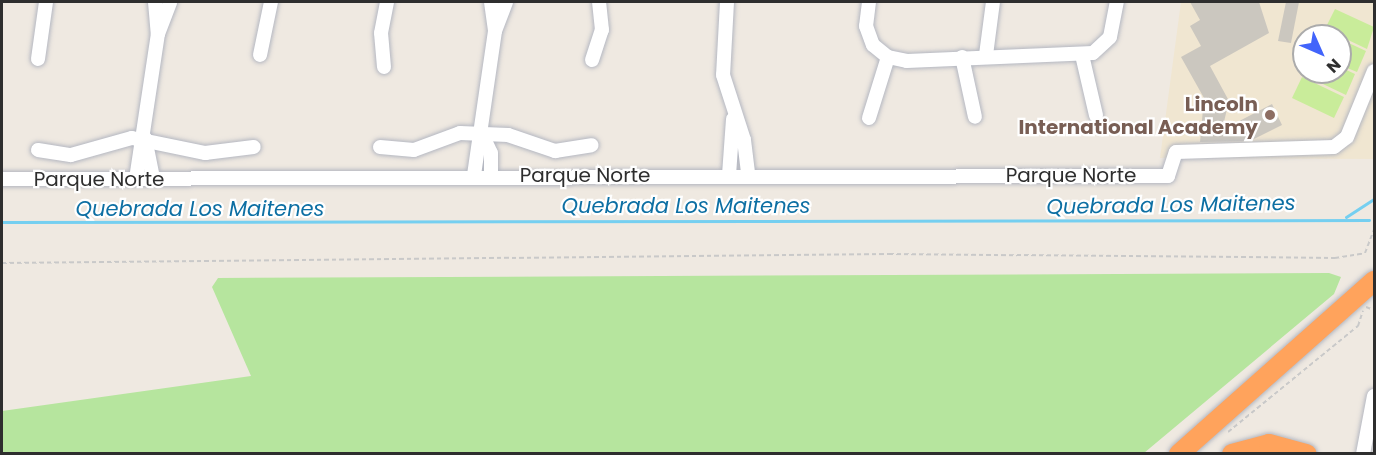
<!DOCTYPE html>
<style>
body{margin:0}
#map{position:relative;width:1376px;height:455px;overflow:hidden;background:#efe9e1;font-family:Poppins,sans-serif}
div>[style]{position:absolute}
.education>*{inset:0;background:#f0e6d1}
.green>*{inset:0;background:#b6e59e}
.pitch>*{inset:0;background:#c9ec9a}
.stream>*{height:3px;margin:-1.5px;padding:0 1.5px;transform-origin:1.5px;border-radius:1.5px;background:#75cff0}
.building>*{inset:0;background:#cbc7bf}
.path>*{height:2px;margin-top:-1px;transform-origin:0;background:repeating-linear-gradient(90deg,#c9c9c9 0 4.5px,transparent 0 7.5px)}
.roads{filter:drop-shadow(0 0 2px #b4b7c1) drop-shadow(0 0 2px #b4b7c1)}
.minor>*{height:14px;margin:-7px;padding:0 7px;transform-origin:7px;border-radius:7px;background:#fff}
.highway>*{height:20px;margin:-10px;padding:0 10px;transform-origin:10px;border-radius:10px;background:#ffa35c}
.dots>*{width:16px;height:16px;translate:-50% -50%;box-sizing:border-box;border:3px solid #fff;border-radius:50%}
span{translate:-50% -50%;white-space:nowrap;text-align:center;line-height:1.15;-webkit-text-stroke:4.5px #fff;paint-order:stroke}
.education-label{font-size:20px;color:#785e54;font-weight:700}
.right{translate:-100% -50%;text-align:right}
.street-label{font-size:20px;color:#2e2e2e}
.water-label{font-size:21px;color:#0d6fa3;font-style:italic}
.frame{position:absolute;inset:0;border:3px solid #2e2e2e;pointer-events:none}
.north{position:absolute;left:1292px;top:24px;width:60px;height:60px;box-sizing:border-box;background:#fff;border:2px solid #ababab;border-radius:50%;rotate:135deg;font-size:16px;font-weight:700;line-height:24px;text-align:center;color:#2e2e2e}
.north::after{content:'';display:block;margin:auto;width:21px;height:27px;background:#4264fb;clip-path:polygon(50% 0,100% 100%,50% 72%,0 100%)}
</style>
<div id="map">
<div class="education">
<div style="clip-path:polygon(evenodd,1181px 2px,1374px 2px,1374px 159px,1160px 158px,1181px 2px,1304px 36px,1340px 36px,1340px 72px,1304px 72px,1304px 36px)"></div>
</div>
<div class="green">
<div style="clip-path:polygon(1329px 273px,1341px 277px,1334px 294px,1144px 453px,2px 453px,2px 411px,251px 376px,212px 287px,218px 278px)"></div>
</div>
<div class="pitch">
<div style="clip-path:polygon(1335px 9px,1374px 27px,1367px 49px,1325px 29px)"></div>
<div style="clip-path:polygon(1340px 39px,1366px 51px,1357px 72px,1340px 65px)"></div>
<div style="clip-path:polygon(1340px 67px,1355px 74px,1346px 95px,1304px 75px,1340px 72px)"></div>
<div style="clip-path:polygon(1302px 77px,1344px 97px,1334px 118px,1292px 98px)"></div>
</div>
<div class="stream">
<div style="left:1346px;top:217px;width:33px;rotate:-33deg"></div>
<div style="left:2px;top:222px;width:1367px;rotate:-0.08deg"></div>
</div>
<div class="building">
<div style="clip-path:polygon(1190px 2px,1259px 2px,1269px 33px,1210px 66px,1229px 101px,1222px 130px,1272px 104px,1282px 125px,1250px 141px,1200px 142px,1204px 98px,1181px 57px,1201px 46px,1190px 26px,1200px 20px)"></div>
<div style="clip-path:polygon(1286px 2px,1299px 2px,1291px 43px,1278px 41px)"></div>
</div>
<div class="path">
<div style="left:2px;top:263px;width:887px;rotate:-0.58deg"></div>
<div style="left:889px;top:254px;width:446px;rotate:0.5deg"></div>
<div style="left:1335px;top:258px;width:30px;rotate:-9deg"></div>
<div style="left:1365px;top:253px;width:25px;rotate:-69deg"></div>
<div style="left:1366px;top:307px;width:9px;rotate:21deg"></div>
<div style="left:1228px;top:432px;width:168px;rotate:-39.2deg"></div>
<div style="left:1358px;top:326px;width:16px;rotate:-72deg"></div>
</div>
<div class="roads">
<div class="minor">
<div style="left:155px;top:2px;width:32px;rotate:85deg"></div>
<div style="left:491px;top:2px;width:29px;rotate:82deg"></div>
<div style="left:727px;top:2px;width:73px;rotate:93.1deg"></div>
<div style="left:723px;top:75px;width:68px;rotate:72.1deg"></div>
<div style="left:744px;top:140px;width:35px;rotate:83deg"></div>
<div style="left:869px;top:2px;width:24px;rotate:97deg"></div>
<div style="left:866px;top:26px;width:20px;rotate:70deg"></div>
<div style="left:873px;top:45px;width:19px;rotate:39deg"></div>
<div style="left:888px;top:57px;width:19px;rotate:12deg"></div>
<div style="left:907px;top:61px;width:186px;rotate:-2.5deg"></div>
<div style="left:1093px;top:53px;width:23px;rotate:-43deg"></div>
<div style="left:1110px;top:37px;width:36px;rotate:-79deg"></div>
<div style="left:260px;top:55px;width:54px;rotate:-78.3deg"></div>
<div style="left:986px;top:55px;width:53px;rotate:-82.5deg"></div>
<div style="left:1082px;top:55px;width:62px;rotate:76.9deg"></div>
<div style="left:962px;top:57px;width:61px;rotate:77.8deg"></div>
<div style="left:38px;top:59px;width:58px;rotate:-82deg"></div>
<div style="left:592px;top:60px;width:32px;rotate:-72deg"></div>
<div style="left:602px;top:30px;width:28px;rotate:-96deg"></div>
<div style="left:384px;top:67px;width:34px;rotate:-95deg"></div>
<div style="left:381px;top:33px;width:32px;rotate:-79deg"></div>
<div style="left:869px;top:118px;width:64px;rotate:-72.7deg"></div>
<div style="left:482px;top:134px;width:21px;rotate:65deg"></div>
<div style="left:491px;top:153px;width:22px;rotate:90deg"></div>
<div style="left:145px;top:138px;width:41px;rotate:78.7deg"></div>
<div style="left:380px;top:147px;width:34px;rotate:5deg"></div>
<div style="left:414px;top:150px;width:49px;rotate:-20.3deg"></div>
<div style="left:460px;top:133px;width:48px;rotate:2.4deg"></div>
<div style="left:508px;top:135px;width:50px;rotate:18.8deg"></div>
<div style="left:555px;top:151px;width:37px;rotate:-9deg"></div>
<div style="left:38px;top:150px;width:33px;rotate:9deg"></div>
<div style="left:71px;top:155px;width:63px;rotate:-15.6deg"></div>
<div style="left:132px;top:138px;width:75px;rotate:11.6deg"></div>
<div style="left:205px;top:153px;width:49px;rotate:-7deg"></div>
<div style="left:474px;top:175px;width:146px;rotate:-81.7deg"></div>
<div style="left:495px;top:31px;width:31px;rotate:-69deg"></div>
<div style="left:729px;top:175px;width:56px;rotate:-85.9deg"></div>
<div style="left:2px;top:179px;width:1166px;rotate:-0.15deg"></div>
<div style="left:1168px;top:176px;width:25px;rotate:-72deg"></div>
<div style="left:1176px;top:152px;width:158px;rotate:-1.8deg"></div>
<div style="left:1334px;top:147px;width:16px;rotate:-38deg"></div>
<div style="left:1347px;top:137px;width:71px;rotate:-67.8deg"></div>
<div style="left:136px;top:179px;width:147px;rotate:-81.4deg"></div>
<div style="left:158px;top:34px;width:34px;rotate:-69deg"></div>
<div style="left:1363px;top:454px;width:59px;rotate:-79.3deg"></div>
</div>
<div class="highway">
<div style="left:1179px;top:454px;width:261px;rotate:-41.6deg"></div>
<div style="left:1232px;top:454px;width:38px;rotate:-15deg"></div>
<div style="left:1269px;top:444px;width:39px;rotate:15deg"></div>
</div>
</div>
<div class="dots">
<div style="left:1270px;top:115px;background:#8d6e63"></div>
</div>
<div class="education-label">
<span class="right" style="left:1258px;top:116px">Lincoln<br>International Academy</span>
</div>
<div class="street-label">
<span style="left:585px;top:175px">Parque Norte</span>
<span style="left:1071px;top:175px">Parque Norte</span>
<span style="left:99px;top:179px">Parque Norte</span>
</div>
<div class="water-label">
<span style="left:1171px;top:205px;rotate:-1deg">Quebrada Los Maitenes</span>
<span style="left:686px;top:206px">Quebrada Los Maitenes</span>
<span style="left:200px;top:209px">Quebrada Los Maitenes</span>
</div>
<div class="frame"></div>
<div class="north">N</div>
</div>
